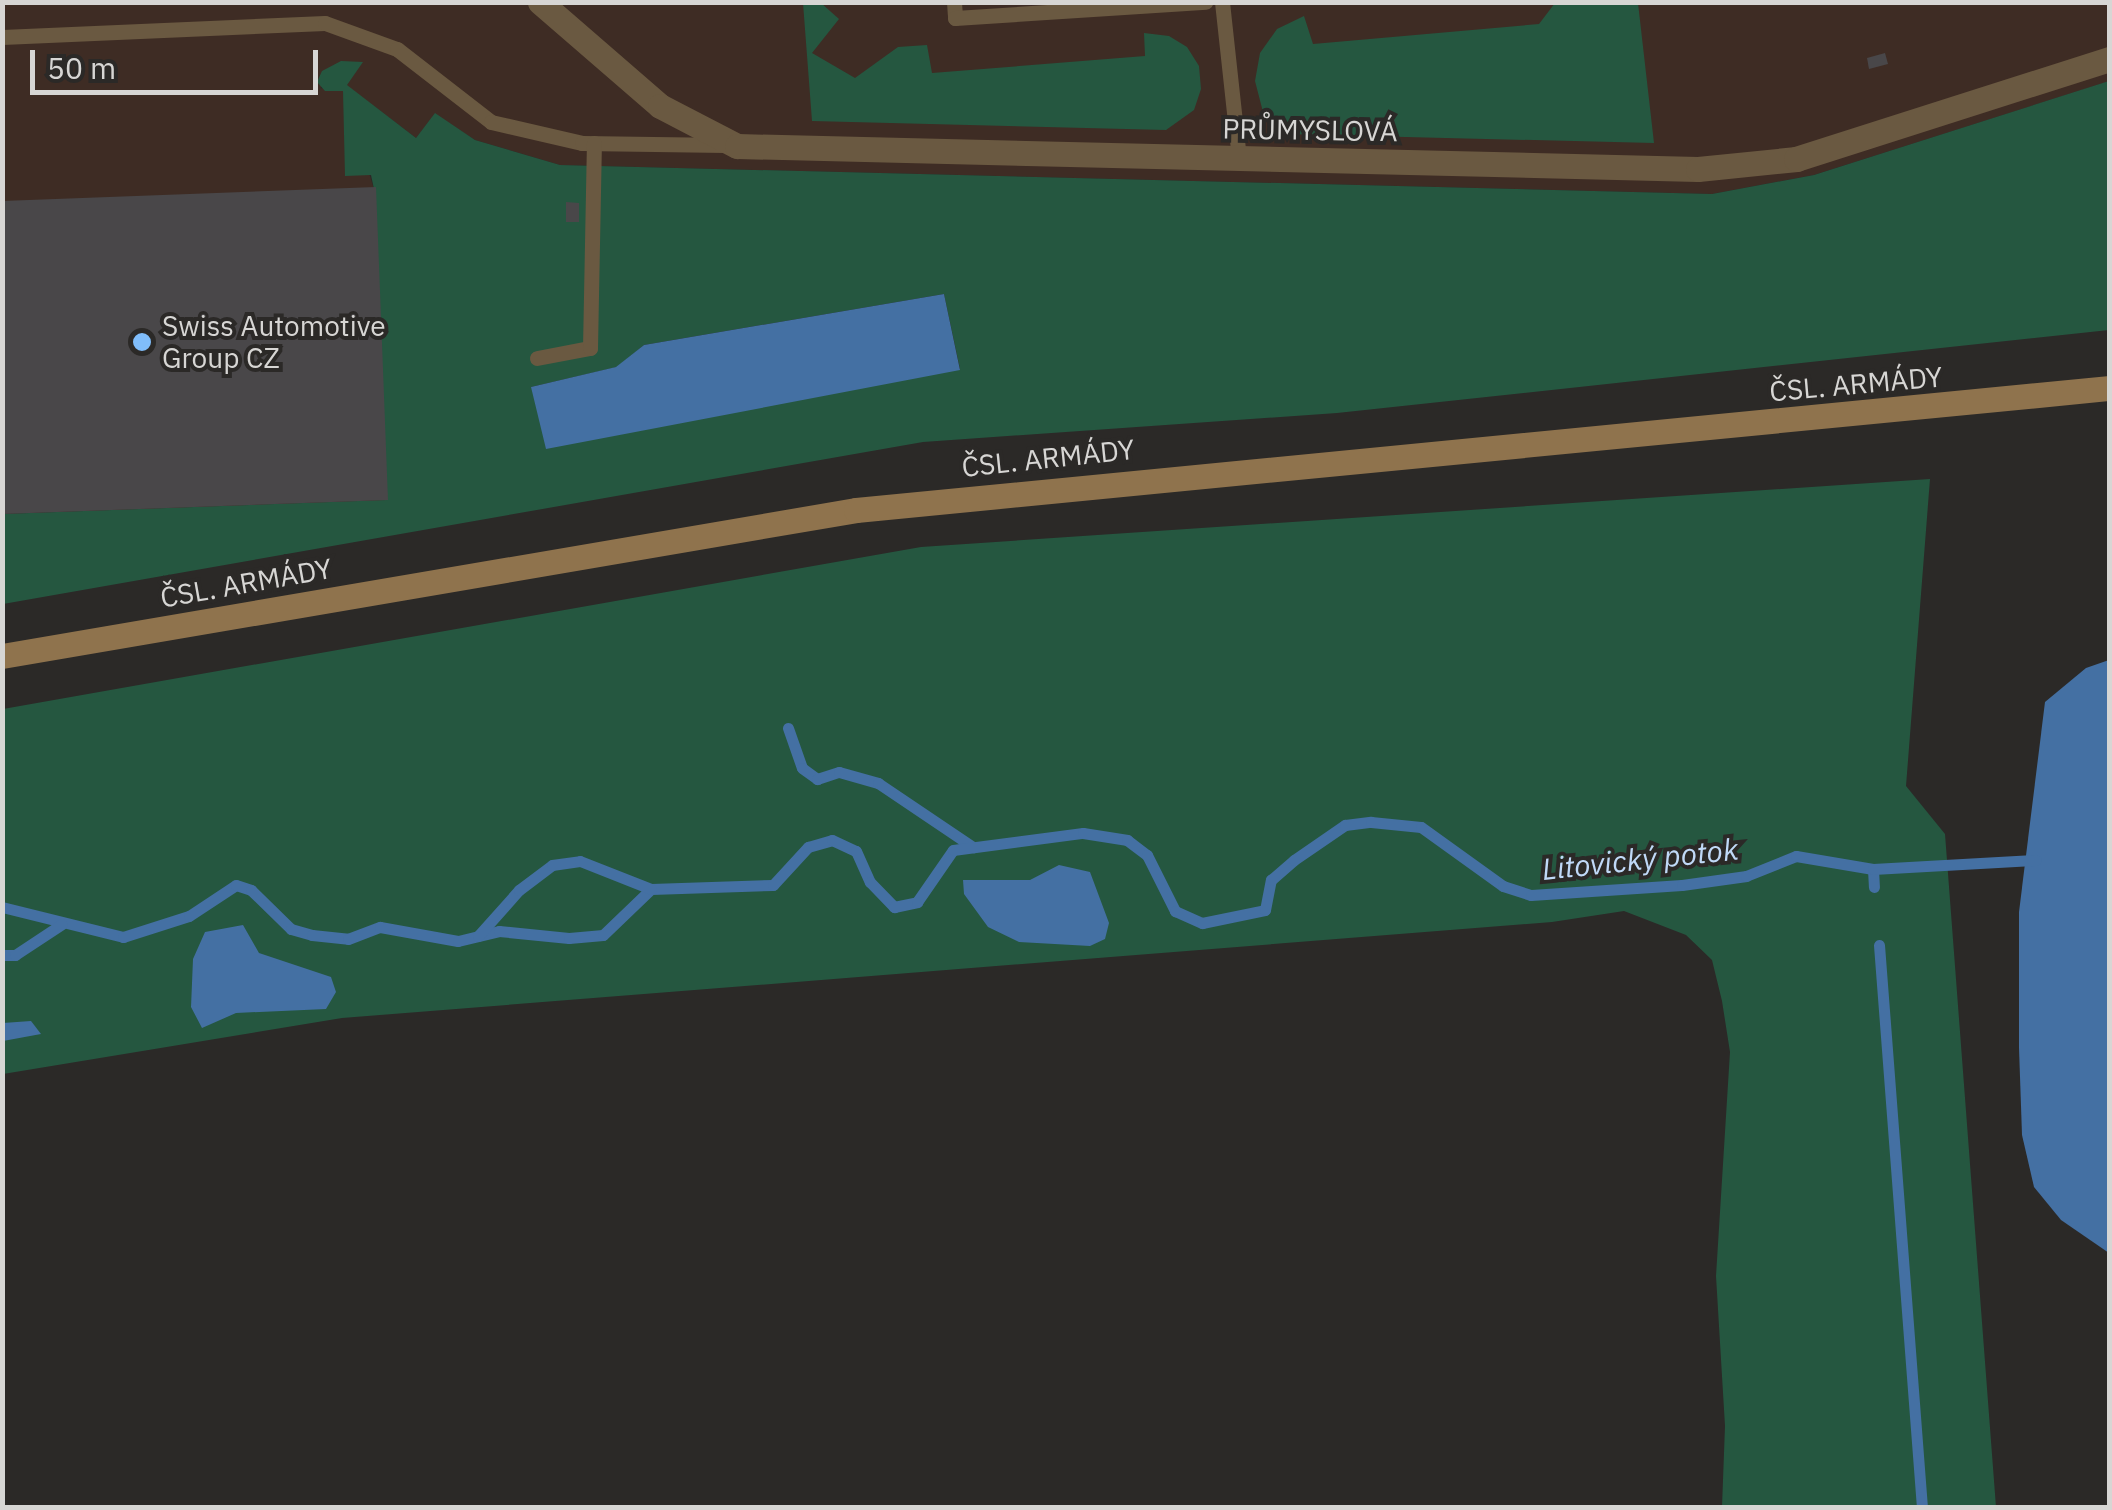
<!DOCTYPE html>
<meta charset="utf-8">
<style>
body{margin:0}
#map{position:relative;width:2112px;height:1510px;overflow:hidden;background:#2b2927;font-family:"IBM Plex Sans",sans-serif}
div>[style]{position:absolute}
.industrial>*{inset:0;background:#3e2c24}
.green>*{inset:0;background:#255740}
.water>*{inset:0;background:#4470a3}
.stream>*{height:11px;margin:-5.5px;padding:0 5.5px;transform-origin:5.5px;border-radius:5.5px;background:#4470a3}
.building>*{inset:0;background:#494749}
.service>*{height:15px;margin:-7.5px;padding:0 7.5px;transform-origin:7.5px;border-radius:7.5px;background:#6a5941}
.minor>*{height:25px;margin:-12.5px;padding:0 12.5px;transform-origin:12.5px;border-radius:12.5px;background:#6a5941}
.secondary>*{height:25px;margin:-12.5px;padding:0 12.5px;transform-origin:12.5px;border-radius:12.5px;background:#8f734d}
.dots>*{width:28px;height:28px;translate:-50% -50%;box-sizing:border-box;border:5px solid #2b2927;border-radius:50%}
span{translate:-50% -50%;white-space:nowrap;text-align:center;line-height:1.15;-webkit-text-stroke:8px #2b2927;paint-order:stroke}
.street-label{font-size:28px;color:#d7d6d4}
.poi-label{font-size:28px;color:#d7d6d4}
.left{translate:0 -50%;text-align:left}
.water-label{font-size:30px;color:#c0d9f7;font-style:italic}
.frame{position:absolute;inset:0;border:5px solid #d7d6d4;pointer-events:none}
.scale{position:absolute;left:30px;top:50px;width:288px;height:45px;box-sizing:border-box;border:5px solid #d7d6d4;border-top:0;padding-left:12px;font-size:30px;line-height:35px;white-space:nowrap;color:#d7d6d4;-webkit-text-stroke:8px #2b2927;paint-order:stroke}
</style>
<div id="map">
<div class="industrial">
<div style="clip-path:polygon(2109px 2px,2110px 81px,1814px 175px,1712px 194px,560px 165px,475px 140px,435px 114px,416px 138px,346px 85px,362px 62px,320px 88px,343px 91px,374px 189px,386px 501px,3px 514px,2px 3px)"></div>
</div>
<div class="green">
<div style="clip-path:polygon(803px 3px,821px 3px,839px 19px,812px 53px,855px 78px,898px 47px,927px 45px,932px 73px,1145px 56px,1144px 33px,1169px 36px,1187px 47px,1199px 66px,1201px 89px,1194px 110px,1166px 130px,812px 121px)"></div>
<div style="clip-path:polygon(1555px 3px,1638px 3px,1654px 143px,1285px 134px,1263px 112px,1255px 81px,1260px 53px,1277px 29px,1304px 16px,1313px 44px,1539px 24px)"></div>
<div style="clip-path:polygon(evenodd,341px 61px,363px 62px,347px 85px,416px 138px,435px 113px,475px 140px,560px 165px,1712px 194px,1814px 175px,2109px 81px,2109px 330px,1337px 413px,923px 442px,3px 604px,2px 514px,386px 500px,374px 189px,371px 175px,345px 176px,343px 91px,325px 91px,317px 82px,322px 71px,341px 61px,944px 294px,960px 369px,531px 387px,617px 367px,644px 345px,944px 294px)"></div>
<div style="clip-path:polygon(1930px 479px,1906px 786px,1945px 834px,1996px 1507px,1722px 1507px,1725px 1426px,1716px 1276px,1730px 1052px,1722px 1001px,1712px 960px,1686px 935px,1624px 911px,1552px 922px,342px 1018px,3px 1074px,3px 709px,921px 547px)"></div>
</div>
<div class="water">
<div style="clip-path:polygon(944px 294px,960px 370px,546px 449px,531px 387px,616px 367px,644px 345px)"></div>
<div style="clip-path:polygon(2109px 660px,2110px 660px,2109px 1253px,2061px 1220px,2034px 1187px,2022px 1135px,2019px 1048px,2019px 912px,2045px 702px,2086px 668px)"></div>
<div style="clip-path:polygon(1059px 865px,1090px 872px,1109px 923px,1105px 939px,1090px 946px,1019px 942px,988px 927px,964px 894px,963px 880px,1030px 880px)"></div>
<div style="clip-path:polygon(243px 925px,259px 953px,331px 977px,336px 992px,326px 1009px,236px 1013px,202px 1028px,191px 1007px,193px 959px,205px 932px)"></div>
<div style="clip-path:polygon(31px 1021px,41px 1034px,3px 1041px,3px 1023px)"></div>
</div>
<div class="stream">
<div style="left:788px;top:728px;width:42px;rotate:70.7deg"></div>
<div style="left:802px;top:768px;width:19px;rotate:36deg"></div>
<div style="left:817px;top:779px;width:23px;rotate:-18deg"></div>
<div style="left:839px;top:772px;width:41px;rotate:15.8deg"></div>
<div style="left:878px;top:783px;width:115px;rotate:34deg"></div>
<div style="left:1873px;top:869px;width:18px;rotate:87deg"></div>
<div style="left:2px;top:907px;width:125px;rotate:13.9deg"></div>
<div style="left:123px;top:937px;width:69px;rotate:-17.7deg"></div>
<div style="left:189px;top:916px;width:56px;rotate:-33.4deg"></div>
<div style="left:236px;top:885px;width:16px;rotate:18deg"></div>
<div style="left:251px;top:890px;width:56px;rotate:44.3deg"></div>
<div style="left:291px;top:929px;width:22px;rotate:16deg"></div>
<div style="left:312px;top:935px;width:36px;rotate:6deg"></div>
<div style="left:348px;top:939px;width:34px;rotate:-21deg"></div>
<div style="left:380px;top:927px;width:79px;rotate:10.2deg"></div>
<div style="left:458px;top:941px;width:42px;rotate:-13.7deg"></div>
<div style="left:499px;top:931px;width:70px;rotate:5.7deg"></div>
<div style="left:569px;top:938px;width:34px;rotate:-5deg"></div>
<div style="left:603px;top:935px;width:66px;rotate:-43.8deg"></div>
<div style="left:651px;top:889px;width:122px;rotate:-1.9deg"></div>
<div style="left:773px;top:885px;width:52px;rotate:-47.4deg"></div>
<div style="left:808px;top:847px;width:25px;rotate:-16deg"></div>
<div style="left:832px;top:840px;width:26px;rotate:25deg"></div>
<div style="left:856px;top:851px;width:34px;rotate:66deg"></div>
<div style="left:870px;top:882px;width:35px;rotate:46deg"></div>
<div style="left:894px;top:907px;width:24px;rotate:-12deg"></div>
<div style="left:917px;top:902px;width:63px;rotate:-55.3deg"></div>
<div style="left:953px;top:850px;width:131px;rotate:-7.5deg"></div>
<div style="left:1083px;top:833px;width:45px;rotate:9deg"></div>
<div style="left:1127px;top:840px;width:25px;rotate:37deg"></div>
<div style="left:1147px;top:855px;width:63px;rotate:63.4deg"></div>
<div style="left:1175px;top:911px;width:30px;rotate:24deg"></div>
<div style="left:1202px;top:923px;width:64px;rotate:-11.7deg"></div>
<div style="left:1265px;top:910px;width:31px;rotate:-79deg"></div>
<div style="left:1271px;top:880px;width:30px;rotate:-41deg"></div>
<div style="left:1294px;top:860px;width:62px;rotate:-34.5deg"></div>
<div style="left:1345px;top:825px;width:26px;rotate:-7deg"></div>
<div style="left:1371px;top:822px;width:50px;rotate:5.7deg"></div>
<div style="left:1421px;top:827px;width:101px;rotate:35.7deg"></div>
<div style="left:1503px;top:886px;width:29px;rotate:18deg"></div>
<div style="left:1531px;top:895px;width:151px;rotate:-3.8deg"></div>
<div style="left:1682px;top:885px;width:65px;rotate:-8deg"></div>
<div style="left:1746px;top:876px;width:54px;rotate:-21.8deg"></div>
<div style="left:1796px;top:856px;width:78px;rotate:9.6deg"></div>
<div style="left:1873px;top:869px;width:163px;rotate:-3.2deg"></div>
<div style="left:478px;top:936px;width:62px;rotate:-48.3deg"></div>
<div style="left:519px;top:890px;width:41px;rotate:-37.1deg"></div>
<div style="left:552px;top:865px;width:28px;rotate:-8deg"></div>
<div style="left:580px;top:861px;width:76px;rotate:21.5deg"></div>
<div style="left:1879px;top:945px;width:565px;rotate:85.63deg"></div>
<div style="left:2px;top:955px;width:13px"></div>
<div style="left:15px;top:955px;width:56px;rotate:-33.4deg"></div>
</div>
<div class="building">
<div style="clip-path:polygon(1885px 53px,1888px 64px,1869px 69px,1867px 58px)"></div>
<div style="clip-path:polygon(376px 187px,388px 500px,2px 514px,2px 201px)"></div>
<div style="clip-path:polygon(566px 202px,579px 203px,579px 222px,566px 222px)"></div>
</div>
<div class="service">
<div style="left:954px;top:2px;width:16px;rotate:86deg"></div>
<div style="left:955px;top:18px;width:251px;rotate:-3.7deg"></div>
<div style="left:1222px;top:2px;width:157px;rotate:83.8deg"></div>
<div style="left:2px;top:37px;width:323px;rotate:-2.5deg"></div>
<div style="left:325px;top:23px;width:77px;rotate:19.9deg"></div>
<div style="left:397px;top:49px;width:119px;rotate:37.8deg"></div>
<div style="left:491px;top:122px;width:93px;rotate:13deg"></div>
<div style="left:582px;top:143px;width:144px;rotate:0.8deg"></div>
<div style="left:537px;top:358px;width:54px;rotate:-10.7deg"></div>
<div style="left:590px;top:348px;width:205px;rotate:-88.9deg"></div>
</div>
<div class="minor">
<div style="left:540px;top:2px;width:159px;rotate:40.9deg"></div>
<div style="left:660px;top:106px;width:87px;rotate:27.5deg"></div>
<div style="left:737px;top:146px;width:961px;rotate:1.37deg"></div>
<div style="left:1698px;top:169px;width:99px;rotate:-5.8deg"></div>
<div style="left:1796px;top:159px;width:330px;rotate:-17.7deg"></div>
</div>
<div class="secondary">
<div style="left:2px;top:656px;width:866px;rotate:-9.7deg"></div>
<div style="left:856px;top:510px;width:1260px;rotate:-5.56deg"></div>
</div>
<div class="dots">
<div style="left:142px;top:342px;background:#80bdfa"></div>
</div>
<div class="street-label">
<span style="left:1310px;top:130px;rotate:1deg">PRŮMYSLOVÁ</span>
<span style="left:1856px;top:384px;rotate:-5deg">ČSL. ARMÁDY</span>
<span style="left:1048px;top:458px;rotate:-6deg">ČSL. ARMÁDY</span>
<span style="left:246px;top:583px;rotate:-10deg">ČSL. ARMÁDY</span>
</div>
<div class="poi-label">
<span class="left" style="left:162px;top:342px">Swiss Automotive<br>Group CZ</span>
</div>
<div class="water-label">
<span style="left:1640px;top:859px;rotate:-6deg">Litovický potok</span>
</div>
<div class="frame"></div>
<div class="scale">50 m</div>
</div>
